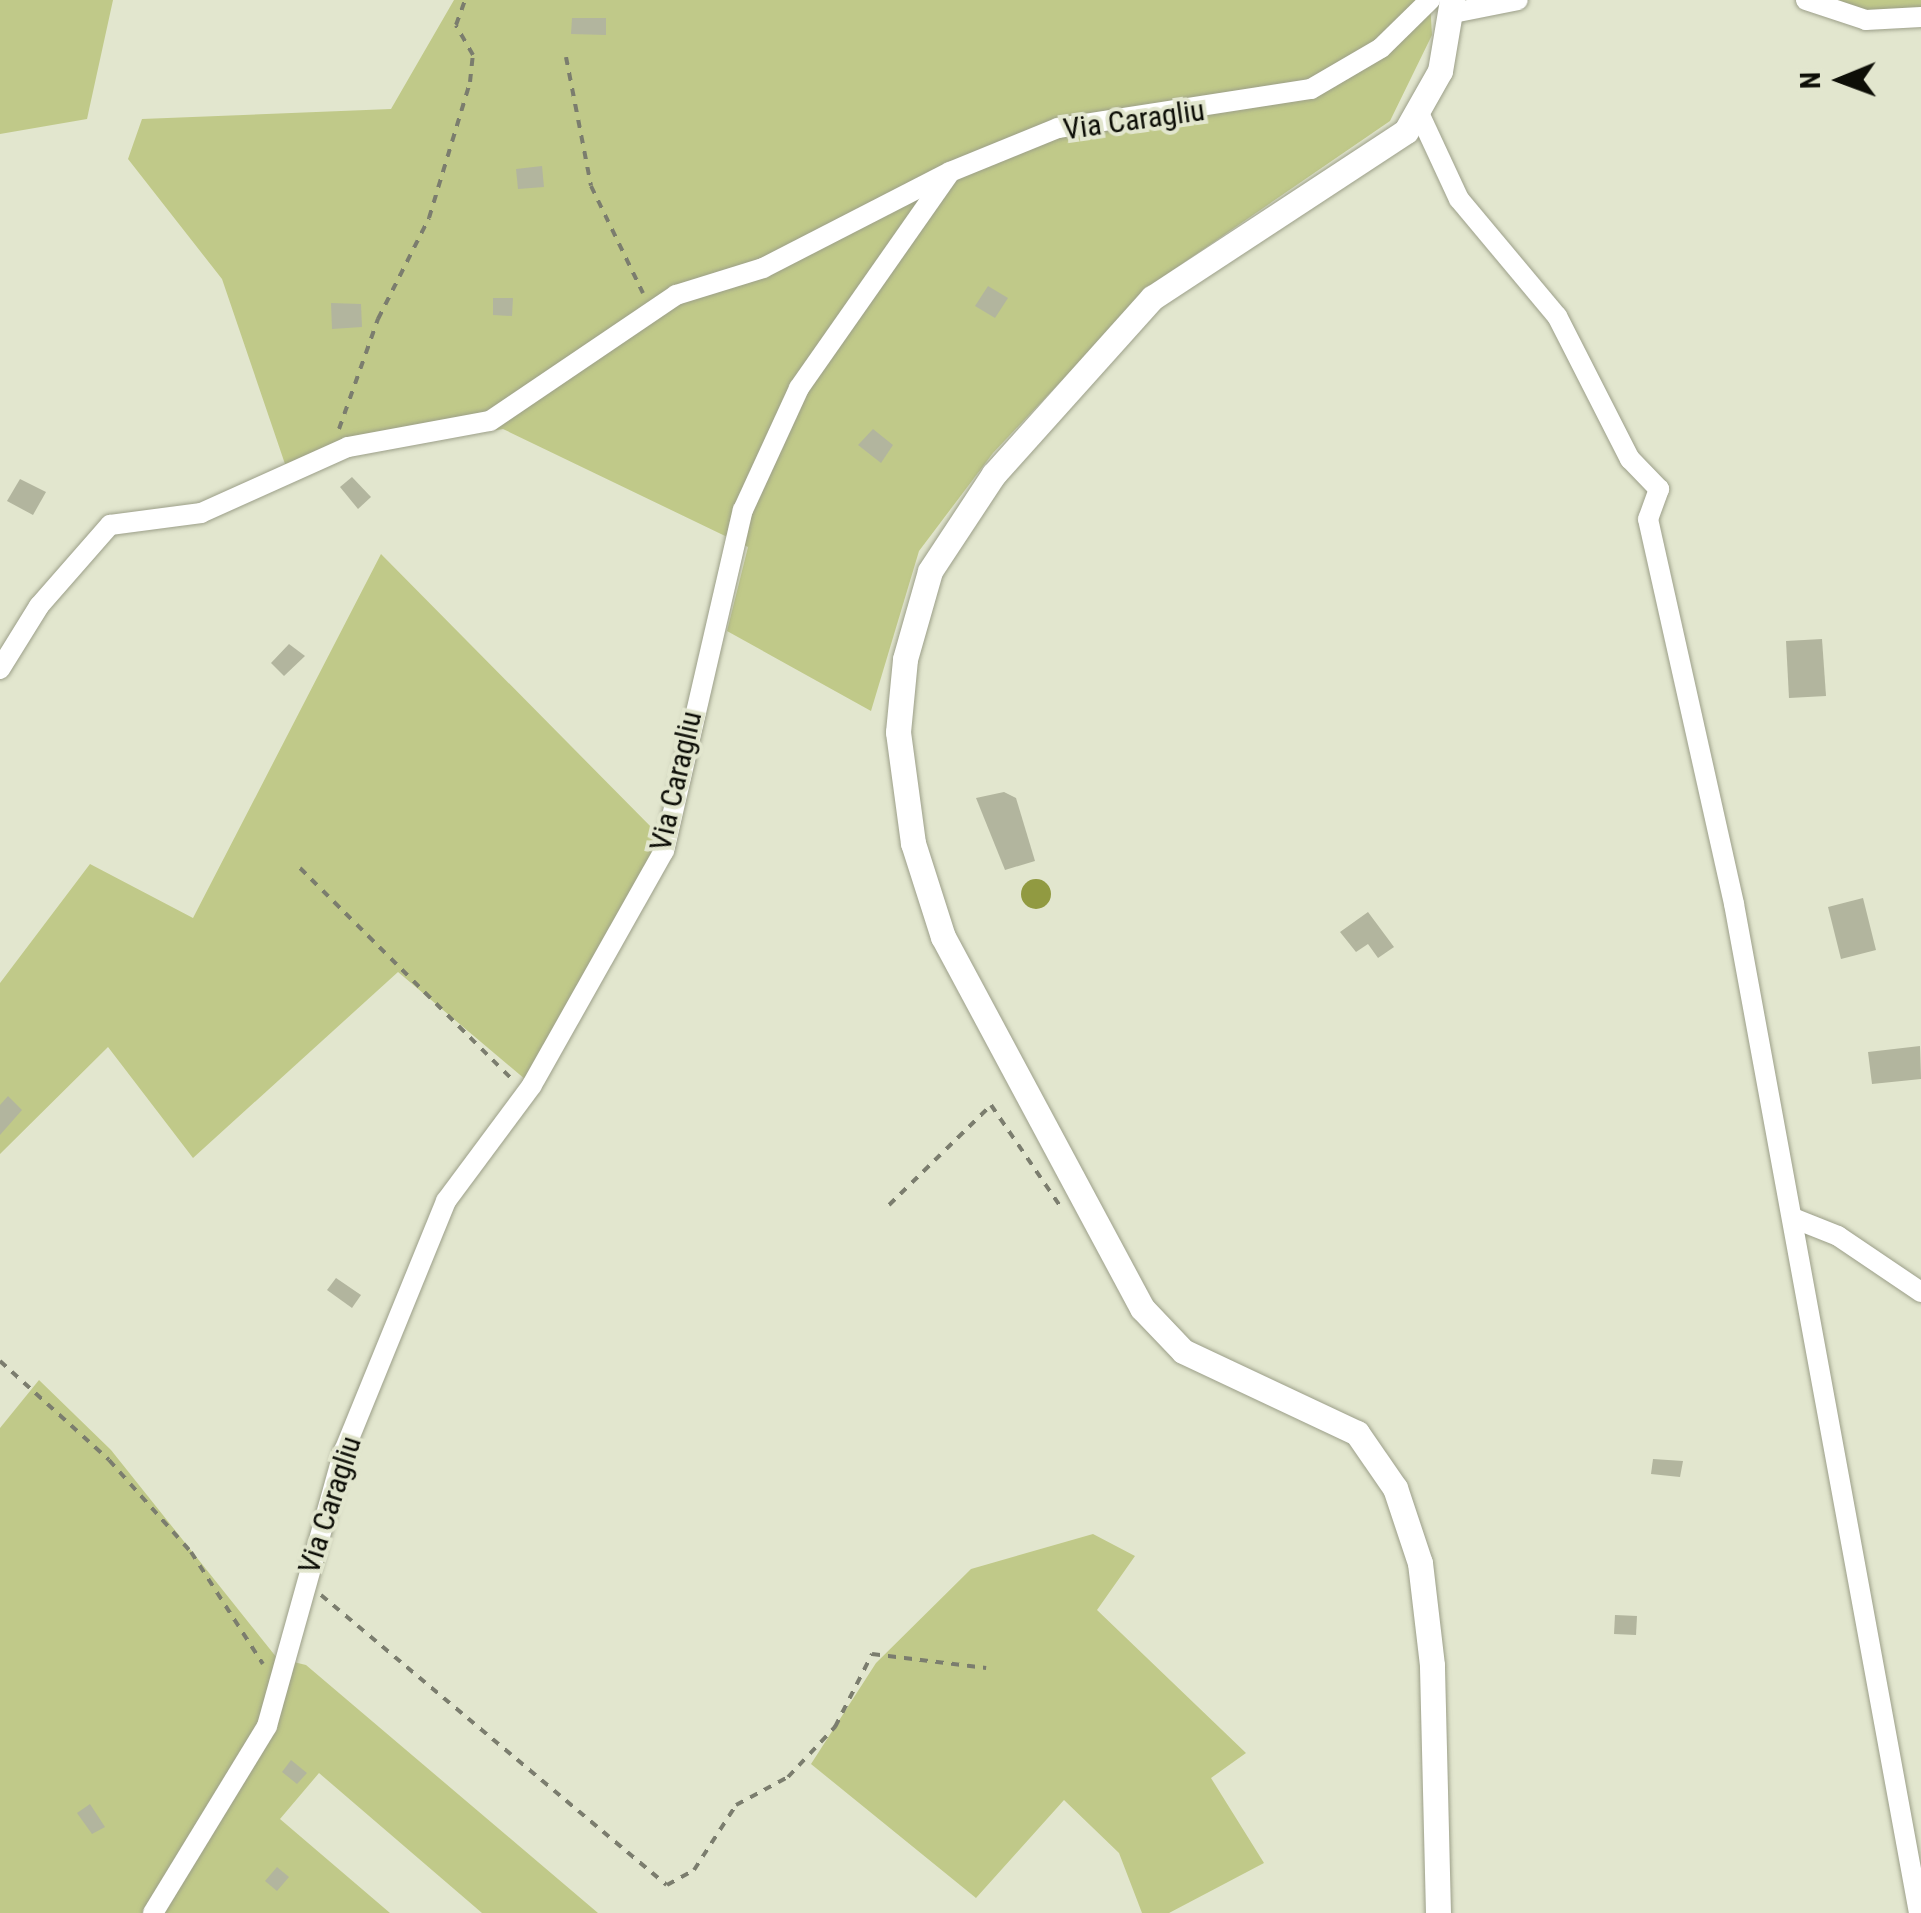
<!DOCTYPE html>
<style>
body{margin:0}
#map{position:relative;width:1921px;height:1913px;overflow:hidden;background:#e2e6ce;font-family:"Roboto Condensed",sans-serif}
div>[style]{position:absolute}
.green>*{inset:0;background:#c0c989}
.water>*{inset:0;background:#919a41}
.round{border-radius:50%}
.building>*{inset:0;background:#b2b59e}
.path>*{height:4px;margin-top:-2px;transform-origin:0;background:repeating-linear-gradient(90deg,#7b7d6e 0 8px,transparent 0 16px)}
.roads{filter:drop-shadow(0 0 2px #9c9f89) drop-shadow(0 0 2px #9c9f89)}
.minor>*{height:20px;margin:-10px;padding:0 10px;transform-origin:10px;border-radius:10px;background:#fff}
.major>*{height:25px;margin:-12.5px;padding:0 12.5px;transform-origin:12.5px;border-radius:12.5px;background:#fff}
span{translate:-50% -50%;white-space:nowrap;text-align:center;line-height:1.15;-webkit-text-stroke:8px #e2e6ce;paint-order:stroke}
.street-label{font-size:30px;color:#0d0e07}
.north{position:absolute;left:1791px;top:30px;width:100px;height:100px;-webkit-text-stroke:8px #e2e6ce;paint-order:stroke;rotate:269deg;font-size:28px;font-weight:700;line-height:40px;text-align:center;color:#0d0e07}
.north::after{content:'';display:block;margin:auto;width:35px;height:45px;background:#0d0e07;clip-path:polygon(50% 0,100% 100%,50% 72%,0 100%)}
</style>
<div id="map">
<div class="green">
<div style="clip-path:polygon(0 0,113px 0,87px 119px,0 134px)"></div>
<div style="clip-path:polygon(454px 0,1430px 0,1432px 35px,1390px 121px,1154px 283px,993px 453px,919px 551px,871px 711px,727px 631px,748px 547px,503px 429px,285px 464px,222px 279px,128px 159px,142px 119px,391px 109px)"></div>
<div style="clip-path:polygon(1813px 0,1921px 0,1921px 14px,1875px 20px)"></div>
<div style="clip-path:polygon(381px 554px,660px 836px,664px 851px,532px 1085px,398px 972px,193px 1158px,108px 1047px,0 1154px,0 983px,90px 864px,193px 918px)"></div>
<div style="clip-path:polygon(39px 1380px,111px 1450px,277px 1658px,306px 1665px,598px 1913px,482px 1913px,319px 1773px,280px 1819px,390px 1913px,0 1913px,0 1428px)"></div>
<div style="clip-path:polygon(1093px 1534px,1135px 1556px,1097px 1610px,1246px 1753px,1211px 1778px,1264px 1863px,1169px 1913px,1142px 1913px,1119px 1853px,1064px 1800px,976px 1898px,811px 1764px,876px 1663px,971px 1569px)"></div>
</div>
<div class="water">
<div class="round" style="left:1021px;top:879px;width:30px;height:30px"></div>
</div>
<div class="building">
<div style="clip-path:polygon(572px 18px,606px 18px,606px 35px,571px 34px)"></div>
<div style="clip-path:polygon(542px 166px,544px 187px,518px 189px,516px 169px)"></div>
<div style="clip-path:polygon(988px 286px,1008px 298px,995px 318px,975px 306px)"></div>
<div style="clip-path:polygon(493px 298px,513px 298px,512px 316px,493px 315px)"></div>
<div style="clip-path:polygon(331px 303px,361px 304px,362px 327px,332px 329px)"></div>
<div style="clip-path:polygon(873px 429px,893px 445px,881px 463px,858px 445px)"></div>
<div style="clip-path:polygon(352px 477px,371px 497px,358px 509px,340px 487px)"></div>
<div style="clip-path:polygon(20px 479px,46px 492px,33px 515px,7px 501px)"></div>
<div style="clip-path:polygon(1822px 639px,1826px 696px,1789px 698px,1786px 641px)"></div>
<div style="clip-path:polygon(289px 644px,305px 656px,284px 676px,271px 663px)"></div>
<div style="clip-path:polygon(1004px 792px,1016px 798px,1035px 861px,1005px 870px,976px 798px)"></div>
<div style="clip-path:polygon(1863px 898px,1876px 950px,1841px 959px,1828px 907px)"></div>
<div style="clip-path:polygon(1368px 912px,1394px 947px,1378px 958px,1368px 944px,1356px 952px,1340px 932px)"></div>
<div style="clip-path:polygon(1920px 1046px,1921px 1079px,1872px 1084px,1868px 1052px)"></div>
<div style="clip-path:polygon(8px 1096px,22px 1110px,0 1135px,0 1105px)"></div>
<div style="clip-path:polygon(336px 1278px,361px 1295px,352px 1308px,327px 1290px)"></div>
<div style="clip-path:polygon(1653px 1459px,1683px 1461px,1680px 1477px,1651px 1474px)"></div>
<div style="clip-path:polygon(1615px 1615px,1637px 1616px,1636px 1635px,1614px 1634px)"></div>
<div style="clip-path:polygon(291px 1760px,307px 1773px,297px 1784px,282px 1772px)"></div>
<div style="clip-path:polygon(90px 1804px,105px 1827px,92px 1834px,77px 1813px)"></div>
<div style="clip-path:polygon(277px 1867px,289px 1877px,277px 1891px,265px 1881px)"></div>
</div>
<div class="path">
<div style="left:566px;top:57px;width:131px;rotate:79deg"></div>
<div style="left:591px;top:186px;width:119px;rotate:64.1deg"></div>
<div style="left:339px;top:429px;width:117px;rotate:-70.5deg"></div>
<div style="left:378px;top:319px;width:113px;rotate:-63.2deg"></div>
<div style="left:429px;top:218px;width:142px;rotate:-73.2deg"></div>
<div style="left:470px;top:82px;width:27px;rotate:-84deg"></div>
<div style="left:473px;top:55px;width:34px;rotate:-120deg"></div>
<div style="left:456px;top:25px;width:27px;rotate:-70deg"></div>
<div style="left:300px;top:868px;width:301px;rotate:44.9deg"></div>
<div style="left:889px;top:1205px;width:143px;rotate:-44.4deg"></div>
<div style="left:991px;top:1105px;width:127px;rotate:55.6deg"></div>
<div style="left:0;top:1361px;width:147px;rotate:42.2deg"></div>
<div style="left:109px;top:1460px;width:123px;rotate:48.3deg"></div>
<div style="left:191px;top:1552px;width:133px;rotate:57.3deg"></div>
<div style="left:321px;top:1595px;width:451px;rotate:40deg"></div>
<div style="left:667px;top:1885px;width:31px;rotate:-29deg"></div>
<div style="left:694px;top:1870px;width:77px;rotate:-57.1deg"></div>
<div style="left:736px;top:1805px;width:59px;rotate:-28.3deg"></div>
<div style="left:788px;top:1777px;width:69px;rotate:-46.8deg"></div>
<div style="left:835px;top:1727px;width:82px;rotate:-63.1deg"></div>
<div style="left:872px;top:1654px;width:115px;rotate:7deg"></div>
</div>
<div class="roads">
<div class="minor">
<div style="left:1806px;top:0;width:63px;rotate:18.4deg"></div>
<div style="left:1866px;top:20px;width:55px;rotate:-3.1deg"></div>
<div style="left:1453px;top:13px;width:66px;rotate:-11.3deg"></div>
<div style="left:1419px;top:113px;width:95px;rotate:65.1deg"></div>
<div style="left:1459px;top:199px;width:153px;rotate:50.1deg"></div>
<div style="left:1557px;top:316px;width:161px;rotate:63deg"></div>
<div style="left:1630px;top:459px;width:42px;rotate:46deg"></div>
<div style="left:1659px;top:489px;width:32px;rotate:110deg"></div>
<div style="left:1648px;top:519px;width:394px;rotate:77.4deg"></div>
<div style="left:1734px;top:904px;width:1026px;rotate:79.61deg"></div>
<div style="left:0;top:669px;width:74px;rotate:-58.2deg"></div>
<div style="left:39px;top:606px;width:108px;rotate:-48.8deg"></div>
<div style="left:110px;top:525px;width:92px;rotate:-7.5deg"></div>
<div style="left:201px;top:513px;width:161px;rotate:-24.2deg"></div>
<div style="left:348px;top:447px;width:144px;rotate:-10.4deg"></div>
<div style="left:490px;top:421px;width:225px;rotate:-34.1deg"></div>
<div style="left:676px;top:295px;width:91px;rotate:-17.2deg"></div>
<div style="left:763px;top:268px;width:208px;rotate:-27.2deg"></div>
<div style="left:1793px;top:1218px;width:48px;rotate:21.8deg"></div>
<div style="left:1838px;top:1236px;width:100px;rotate:34deg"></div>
<div style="left:153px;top:1913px;width:219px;rotate:-58.6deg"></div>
<div style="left:267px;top:1726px;width:286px;rotate:-74.4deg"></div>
<div style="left:344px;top:1451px;width:270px;rotate:-67.8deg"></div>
<div style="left:446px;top:1201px;width:144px;rotate:-53.4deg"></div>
<div style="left:532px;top:1085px;width:269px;rotate:-60.6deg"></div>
<div style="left:664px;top:851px;width:350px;rotate:-77deg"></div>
<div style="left:743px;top:510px;width:134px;rotate:-65.3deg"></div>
<div style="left:799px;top:388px;width:264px;rotate:-55deg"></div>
<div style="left:950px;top:172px;width:117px;rotate:-22.2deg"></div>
<div style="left:1058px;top:128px;width:256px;rotate:-8.8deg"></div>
<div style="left:1311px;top:89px;width:81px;rotate:-30.4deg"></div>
<div style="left:1381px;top:48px;width:69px;rotate:-44.4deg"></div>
</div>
<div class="major">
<div style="left:1438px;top:1913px;width:248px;rotate:-91.4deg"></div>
<div style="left:1432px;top:1665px;width:103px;rotate:-96.7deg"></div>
<div style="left:1420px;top:1563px;width:79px;rotate:-108.4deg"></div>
<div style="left:1395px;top:1488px;width:67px;rotate:-124.6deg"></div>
<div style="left:1357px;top:1433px;width:192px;rotate:-154.8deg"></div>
<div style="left:1183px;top:1351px;width:59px;rotate:-133.6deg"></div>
<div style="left:1142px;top:1308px;width:421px;rotate:-118.2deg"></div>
<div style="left:943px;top:937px;width:99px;rotate:-107.7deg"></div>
<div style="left:913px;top:843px;width:112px;rotate:-97.7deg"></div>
<div style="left:898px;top:732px;width:73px;rotate:-84.5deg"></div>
<div style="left:905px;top:659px;width:91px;rotate:-74.1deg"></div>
<div style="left:930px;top:571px;width:116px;rotate:-56.6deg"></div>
<div style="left:994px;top:474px;width:237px;rotate:-48.1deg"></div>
<div style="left:1152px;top:298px;width:304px;rotate:-33.3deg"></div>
<div style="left:1406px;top:131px;width:69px;rotate:-60.5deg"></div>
<div style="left:1440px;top:71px;width:72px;rotate:-80.4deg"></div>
</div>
</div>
<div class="street-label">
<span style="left:1134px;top:120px;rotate:-8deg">Via Caragliu</span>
<span style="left:676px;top:781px;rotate:-77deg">Via Caragliu</span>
<span style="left:330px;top:1505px;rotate:-72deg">Via Caragliu</span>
</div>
<div class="north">N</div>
</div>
